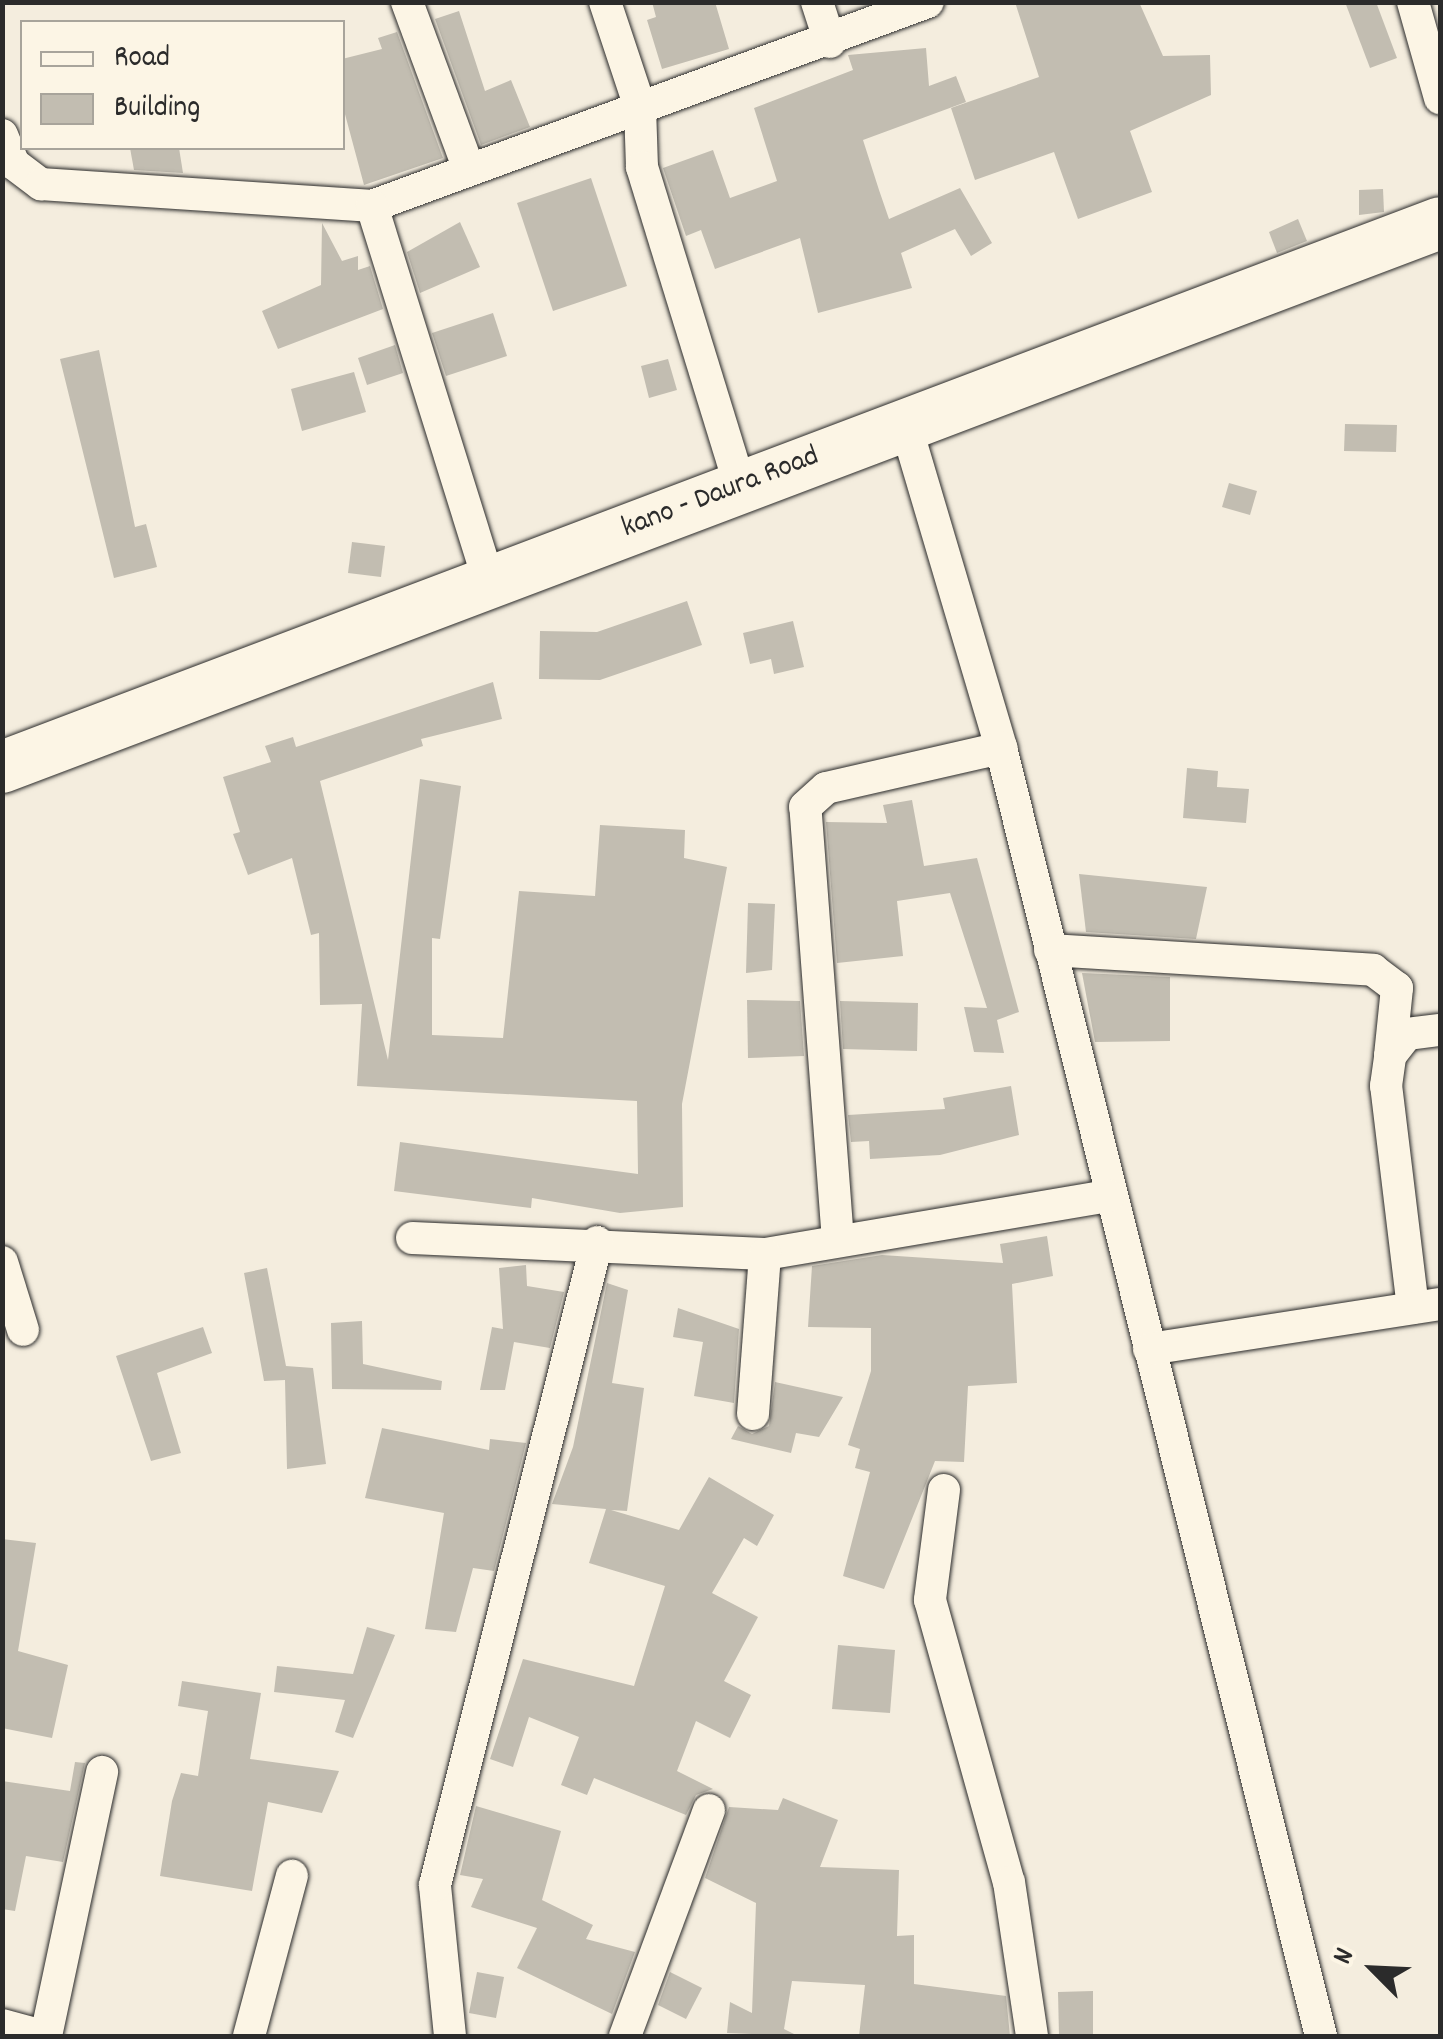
<!DOCTYPE html>
<style>
body{margin:0}
#map{position:relative;width:1443px;height:2039px;overflow:hidden;background:#f4edde;font-family:Dekko,sans-serif}
div>[style]{position:absolute}
.building>*{inset:0;background:#c2bdb1}
.roads{filter:drop-shadow(0 0 2px #2b2b2b) drop-shadow(0 0 2px #2b2b2b)}
.minor>*{height:32px;margin:-16px;padding:0 16px;transform-origin:16px;border-radius:16px;background:#fcf5e5}
.trunk>*{height:52px;margin:-26px;padding:0 26px;transform-origin:26px;border-radius:26px;background:#fcf5e5}
span{translate:-50% -50%;white-space:nowrap;text-align:center;line-height:1.15;-webkit-text-stroke:8px #fcf5e5;paint-order:stroke}
.street-label{font-size:30px;color:#2b2b2b}
.frame{position:absolute;inset:0;border:5px solid #2b2b2b;pointer-events:none}
.legend{position:absolute;left:20px;top:20px;width:325px;height:130px;box-sizing:border-box;background:#fcf5e5;border:2px solid #a8a49b;margin:0;padding:12px 18px;list-style:none;font-size:30px;color:#2b2b2b}
.legend li{display:flex;align-items:center;gap:20px;height:50px}
.legend b{width:50px;border:2px solid #a8a49b}
.north{position:absolute;left:1323px;top:1919px;width:100px;height:100px;-webkit-text-stroke:8px #fcf5e5;paint-order:stroke;rotate:294deg;font-size:28px;font-weight:700;line-height:40px;text-align:center;color:#2b2b2b}
.north::after{content:'';display:block;margin:auto;width:35px;height:45px;background:#2b2b2b;clip-path:polygon(50% 0,100% 100%,50% 72%,0 100%)}
</style>
<div id="map">
<div class="building">
<div style="clip-path:polygon(652px 2px,715px 2px,729px 49px,662px 69px,647px 20px,656px 17px)"></div>
<div style="clip-path:polygon(1015px 2px,1139px 2px,1163px 56px,1210px 55px,1211px 95px,1130px 131px,1152px 192px,1078px 219px,1054px 152px,975px 180px,951px 108px,1039px 77px)"></div>
<div style="clip-path:polygon(1345px 2px,1376px 2px,1397px 58px,1370px 68px)"></div>
<div style="clip-path:polygon(459px 11px,485px 91px,511px 80px,530px 127px,481px 145px,435px 19px)"></div>
<div style="clip-path:polygon(397px 32px,443px 158px,364px 185px,342px 103px,342px 59px,382px 49px,378px 38px)"></div>
<div style="clip-path:polygon(926px 48px,929px 86px,956px 76px,966px 102px,863px 140px,879px 190px,889px 219px,960px 188px,992px 243px,971px 256px,955px 229px,901px 253px,912px 288px,818px 313px,800px 238px,715px 269px,701px 230px,686px 236px,663px 168px,713px 150px,730px 198px,777px 181px,754px 108px,853px 70px,848px 55px)"></div>
<div style="clip-path:polygon(130px 148px,179px 148px,183px 173px,134px 170px)"></div>
<div style="clip-path:polygon(591px 178px,627px 286px,553px 311px,517px 203px)"></div>
<div style="clip-path:polygon(1383px 189px,1384px 212px,1359px 215px,1359px 190px)"></div>
<div style="clip-path:polygon(1298px 219px,1307px 241px,1277px 253px,1269px 232px)"></div>
<div style="clip-path:polygon(460px 222px,480px 267px,420px 293px,407px 252px)"></div>
<div style="clip-path:polygon(322px 223px,342px 261px,358px 256px,358px 270px,370px 266px,383px 309px,278px 349px,262px 311px,321px 285px)"></div>
<div style="clip-path:polygon(493px 313px,507px 356px,446px 376px,432px 333px)"></div>
<div style="clip-path:polygon(395px 345px,403px 373px,367px 385px,358px 358px)"></div>
<div style="clip-path:polygon(99px 350px,135px 527px,146px 524px,157px 567px,114px 578px,60px 359px)"></div>
<div style="clip-path:polygon(668px 359px,677px 390px,649px 398px,641px 366px)"></div>
<div style="clip-path:polygon(354px 372px,366px 412px,302px 431px,291px 389px)"></div>
<div style="clip-path:polygon(1345px 424px,1397px 425px,1396px 452px,1344px 451px)"></div>
<div style="clip-path:polygon(1229px 483px,1257px 491px,1250px 515px,1222px 507px)"></div>
<div style="clip-path:polygon(352px 542px,385px 546px,381px 577px,348px 573px)"></div>
<div style="clip-path:polygon(687px 601px,702px 645px,600px 680px,539px 679px,540px 631px,597px 632px)"></div>
<div style="clip-path:polygon(793px 621px,804px 667px,774px 674px,771px 659px,750px 664px,743px 633px)"></div>
<div style="clip-path:polygon(493px 682px,502px 719px,421px 739px,423px 746px,320px 781px,388px 1060px,420px 779px,461px 786px,440px 939px,432px 938px,432px 1035px,503px 1038px,519px 891px,595px 896px,600px 825px,685px 830px,684px 858px,727px 867px,682px 1104px,683px 1207px,620px 1213px,532px 1198px,531px 1208px,394px 1191px,400px 1142px,638px 1174px,637px 1101px,357px 1086px,362px 1004px,320px 1005px,319px 933px,311px 935px,292px 858px,248px 875px,233px 834px,240px 832px,223px 777px,271px 762px,265px 746px,293px 737px,296px 747px)"></div>
<div style="clip-path:polygon(1187px 768px,1218px 771px,1217px 787px,1249px 789px,1246px 823px,1183px 818px)"></div>
<div style="clip-path:polygon(912px 800px,924px 866px,977px 858px,1019px 1012px,997px 1020px,1004px 1053px,974px 1052px,964px 1007px,987px 1008px,950px 893px,897px 901px,903px 956px,837px 963px,826px 822px,887px 823px,883px 805px)"></div>
<div style="clip-path:polygon(1079px 874px,1207px 887px,1196px 939px,1086px 932px)"></div>
<div style="clip-path:polygon(748px 903px,775px 904px,772px 970px,746px 973px)"></div>
<div style="clip-path:polygon(1082px 973px,1170px 977px,1170px 1041px,1095px 1042px)"></div>
<div style="clip-path:polygon(747px 1000px,800px 1001px,804px 1056px,748px 1058px)"></div>
<div style="clip-path:polygon(840px 1001px,918px 1003px,917px 1051px,843px 1049px)"></div>
<div style="clip-path:polygon(1011px 1086px,1019px 1135px,940px 1155px,870px 1159px,869px 1141px,851px 1142px,848px 1115px,945px 1109px,943px 1098px)"></div>
<div style="clip-path:polygon(1047px 1236px,1053px 1276px,1012px 1284px,1017px 1383px,968px 1386px,964px 1462px,935px 1461px,884px 1589px,843px 1576px,870px 1472px,855px 1468px,860px 1449px,848px 1445px,871px 1371px,871px 1328px,808px 1327px,812px 1266px,882px 1255px,1003px 1263px,1000px 1244px)"></div>
<div style="clip-path:polygon(526px 1265px,527px 1286px,564px 1292px,550px 1348px,514px 1342px,505px 1390px,480px 1390px,492px 1327px,503px 1329px,499px 1268px)"></div>
<div style="clip-path:polygon(267px 1268px,286px 1366px,313px 1368px,326px 1464px,287px 1469px,285px 1380px,264px 1381px,244px 1273px)"></div>
<div style="clip-path:polygon(607px 1283px,628px 1290px,612px 1383px,644px 1388px,627px 1511px,611px 1510px,679px 1530px,709px 1477px,774px 1515px,757px 1546px,744px 1538px,712px 1593px,758px 1617px,724px 1681px,751px 1695px,730px 1738px,696px 1721px,677px 1771px,713px 1789px,696px 1795px,686px 1815px,594px 1778px,587px 1795px,561px 1785px,579px 1737px,529px 1717px,513px 1767px,490px 1759px,523px 1659px,634px 1686px,665px 1586px,589px 1563px,606px 1509px,552px 1504px,573px 1447px)"></div>
<div style="clip-path:polygon(678px 1308px,739px 1329px,734px 1403px,694px 1396px,703px 1342px,673px 1337px)"></div>
<div style="clip-path:polygon(362px 1321px,363px 1364px,442px 1381px,441px 1390px,332px 1389px,331px 1323px)"></div>
<div style="clip-path:polygon(203px 1327px,212px 1353px,157px 1373px,181px 1453px,151px 1461px,116px 1356px)"></div>
<div style="clip-path:polygon(775px 1382px,843px 1397px,819px 1437px,796px 1433px,791px 1453px,731px 1439px,738px 1426px,752px 1434px,769px 1426px)"></div>
<div style="clip-path:polygon(382px 1428px,489px 1450px,490px 1439px,526px 1443px,494px 1571px,473px 1568px,456px 1632px,425px 1629px,444px 1513px,365px 1498px)"></div>
<div style="clip-path:polygon(2px 1539px,36px 1543px,18px 1651px,68px 1665px,52px 1738px,2px 1728px)"></div>
<div style="clip-path:polygon(367px 1627px,395px 1635px,353px 1738px,335px 1732px,345px 1700px,274px 1692px,277px 1666px,353px 1674px)"></div>
<div style="clip-path:polygon(838px 1645px,895px 1650px,890px 1713px,832px 1709px)"></div>
<div style="clip-path:polygon(182px 1681px,261px 1693px,250px 1759px,339px 1771px,322px 1813px,268px 1802px,252px 1891px,160px 1876px,172px 1801px,181px 1773px,198px 1776px,208px 1711px,178px 1706px)"></div>
<div style="clip-path:polygon(75px 1762px,85px 1763px,63px 1862px,26px 1856px,15px 1911px,2px 1909px,2px 1781px,70px 1791px)"></div>
<div style="clip-path:polygon(783px 1798px,838px 1820px,820px 1867px,899px 1870px,897px 1936px,914px 1935px,914px 1984px,1006px 1996px,1010px 2036px,859px 2036px,865px 1985px,792px 1981px,784px 2029px,798px 2036px,727px 2033px,730px 2002px,752px 2013px,756px 1903px,705px 1878px,729px 1807px,778px 1810px)"></div>
<div style="clip-path:polygon(476px 1806px,561px 1831px,542px 1900px,593px 1925px,586px 1939px,635px 1952px,612px 2014px,517px 1968px,537px 1928px,471px 1907px,483px 1879px,460px 1875px)"></div>
<div style="clip-path:polygon(477px 1972px,504px 1977px,496px 2018px,469px 2013px)"></div>
<div style="clip-path:polygon(670px 1972px,702px 1988px,686px 2019px,658px 2005px)"></div>
<div style="clip-path:polygon(1093px 1991px,1093px 2036px,1059px 2036px,1058px 1992px)"></div>
</div>
<div class="roads">
<div class="minor">
<div style="left:407px;top:2px;width:179px;rotate:69.7deg"></div>
<div style="left:605px;top:2px;width:111px;rotate:71.6deg"></div>
<div style="left:640px;top:107px;width:60px;rotate:88.1deg"></div>
<div style="left:642px;top:167px;width:336px;rotate:72.9deg"></div>
<div style="left:817px;top:2px;width:42px;rotate:72deg"></div>
<div style="left:1413px;top:2px;width:100px;rotate:74.3deg"></div>
<div style="left:2px;top:135px;width:31px;rotate:68deg"></div>
<div style="left:14px;top:164px;width:34px;rotate:37deg"></div>
<div style="left:41px;top:184px;width:332px;rotate:3.8deg"></div>
<div style="left:372px;top:206px;width:592px;rotate:-20.15deg"></div>
<div style="left:372px;top:206px;width:393px;rotate:72.7deg"></div>
<div style="left:905px;top:423px;width:339px;rotate:73.5deg"></div>
<div style="left:1001px;top:748px;width:1327px;rotate:76.05deg"></div>
<div style="left:1050px;top:950px;width:324px;rotate:3.5deg"></div>
<div style="left:1373px;top:970px;width:30px;rotate:37deg"></div>
<div style="left:1397px;top:988px;width:68px;rotate:95.9deg"></div>
<div style="left:412px;top:1238px;width:353px;rotate:2.6deg"></div>
<div style="left:765px;top:1254px;width:349px;rotate:-9.6deg"></div>
<div style="left:838px;top:1241px;width:435px;rotate:-94.3deg"></div>
<div style="left:805px;top:807px;width:28px;rotate:-42deg"></div>
<div style="left:826px;top:788px;width:180px;rotate:-12.9deg"></div>
<div style="left:2px;top:1262px;width:71px;rotate:72.8deg"></div>
<div style="left:1413px;top:1308px;width:224px;rotate:-96.9deg"></div>
<div style="left:1386px;top:1086px;width:30px;rotate:-82deg"></div>
<div style="left:1390px;top:1056px;width:28px;rotate:-52deg"></div>
<div style="left:1407px;top:1034px;width:33px;rotate:-7deg"></div>
<div style="left:1149px;top:1349px;width:294px;rotate:-8.8deg"></div>
<div style="left:753px;top:1414px;width:160px;rotate:-85.7deg"></div>
<div style="left:944px;top:1490px;width:111px;rotate:97.3deg"></div>
<div style="left:930px;top:1600px;width:293px;rotate:74.4deg"></div>
<div style="left:1009px;top:1882px;width:156px;rotate:81.5deg"></div>
<div style="left:2px;top:2025px;width:42px;rotate:15deg"></div>
<div style="left:46px;top:2036px;width:270px;rotate:-78deg"></div>
<div style="left:249px;top:2036px;width:166px;rotate:-75deg"></div>
<div style="left:450px;top:2036px;width:152px;rotate:-95.7deg"></div>
<div style="left:435px;top:1885px;width:663px;rotate:-75.86deg"></div>
<div style="left:625px;top:2036px;width:241px;rotate:-69.6deg"></div>
</div>
<div class="trunk">
<div style="left:2px;top:767px;width:1537px;rotate:-20.72deg"></div>
</div>
</div>
<div class="street-label">
<span style="left:721px;top:494px;rotate:-21deg">kano - Daura Road</span>
</div>
<div class="frame"></div>
<ul class="legend">
<li><b style="height:12px;background:#fcf5e5"></b>Road</li>
<li><b style="height:28px;background:#c2bdb1"></b>Building</li>
</ul>
<div class="north">N</div>
</div>
